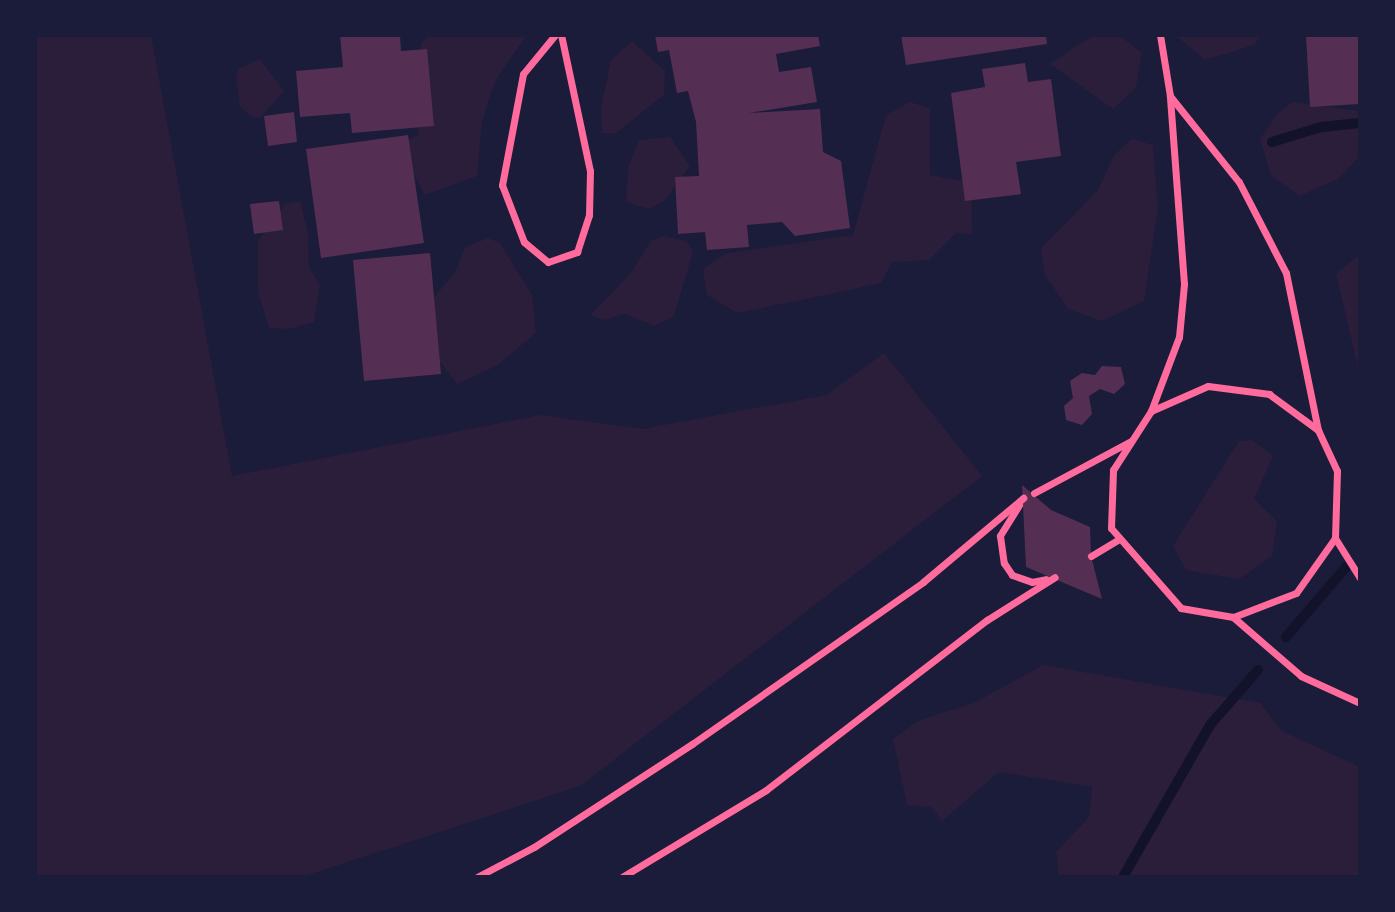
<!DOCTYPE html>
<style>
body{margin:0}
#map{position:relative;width:1395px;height:912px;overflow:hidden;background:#1b1b3a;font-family:Montserrat,sans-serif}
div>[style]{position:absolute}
.green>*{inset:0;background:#2a1e3b}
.stream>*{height:10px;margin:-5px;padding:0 5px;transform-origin:5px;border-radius:5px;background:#12122b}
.building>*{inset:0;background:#542f53}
.minor>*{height:7px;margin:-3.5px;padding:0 3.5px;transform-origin:3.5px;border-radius:3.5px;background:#ff6b9d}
span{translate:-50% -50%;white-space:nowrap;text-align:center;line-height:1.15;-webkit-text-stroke:7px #1b1b3a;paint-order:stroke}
.frame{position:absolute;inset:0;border:37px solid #1b1b3a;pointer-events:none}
</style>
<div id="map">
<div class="green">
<div style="clip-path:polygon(35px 35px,151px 35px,232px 476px,540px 415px,642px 429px,827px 395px,884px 353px,982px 476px,580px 786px,302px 877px,35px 877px)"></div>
<div style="clip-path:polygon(430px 35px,527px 35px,498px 76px,490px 96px,482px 122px,477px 176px,425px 195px,397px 145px,418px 135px,421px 43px)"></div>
<div style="clip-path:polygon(1102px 35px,1119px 35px,1142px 53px,1136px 88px,1113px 109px,1050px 64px,1087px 39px)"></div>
<div style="clip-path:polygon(1175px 35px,1262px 35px,1254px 45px,1205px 60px)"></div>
<div style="clip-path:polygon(632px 41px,665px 71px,664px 95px,616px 133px,602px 133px,601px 107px,611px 60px)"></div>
<div style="clip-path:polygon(260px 59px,284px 91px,260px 118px,251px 117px,240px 106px,236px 79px,238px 69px)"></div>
<div style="clip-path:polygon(910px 102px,930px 108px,930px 175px,971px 182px,972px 235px,956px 233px,929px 260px,892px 262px,881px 283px,826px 295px,737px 313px,707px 295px,703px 269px,727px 253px,853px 235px,886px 115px)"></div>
<div style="clip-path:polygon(1292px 102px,1360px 111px,1360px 156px,1338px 179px,1300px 196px,1271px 176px,1260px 139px,1277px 114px)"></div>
<div style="clip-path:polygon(670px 137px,690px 166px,664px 201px,649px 209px,626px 202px,628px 167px,639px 140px)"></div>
<div style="clip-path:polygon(1132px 139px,1153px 145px,1158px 207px,1144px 301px,1102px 321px,1068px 309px,1045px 275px,1041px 248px,1098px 190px,1114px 155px)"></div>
<div style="clip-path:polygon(300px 201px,308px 233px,309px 267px,320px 285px,314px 322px,289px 329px,269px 328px,258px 292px,258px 241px,285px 204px)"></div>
<div style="clip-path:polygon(664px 236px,686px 241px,693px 252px,674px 316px,655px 326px,625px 314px,604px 320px,590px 315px,630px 274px,652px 240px)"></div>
<div style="clip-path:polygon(488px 238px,500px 243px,532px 295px,536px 333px,498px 365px,457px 384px,426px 344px,428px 304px,455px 273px,465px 247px)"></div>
<div style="clip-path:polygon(1360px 254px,1360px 375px,1336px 274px)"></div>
<div style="clip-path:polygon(1252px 440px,1273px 456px,1254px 499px,1277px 521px,1272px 556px,1239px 579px,1186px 570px,1173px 546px,1239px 441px)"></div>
<div style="clip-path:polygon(1043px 665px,1260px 703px,1282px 731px,1360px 767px,1360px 877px,1059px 877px,1056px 852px,1089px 817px,1092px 787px,999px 772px,942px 821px,931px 807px,907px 805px,893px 739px,918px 721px,976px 702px)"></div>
</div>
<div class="stream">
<div style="left:1272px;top:142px;width:51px;rotate:-17deg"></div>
<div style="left:1321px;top:127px;width:39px;rotate:-6deg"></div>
<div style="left:1286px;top:637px;width:92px;rotate:-49.4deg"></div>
<div style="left:1123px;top:877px;width:175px;rotate:-60.2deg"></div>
<div style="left:1210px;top:725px;width:73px;rotate:-48.9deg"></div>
</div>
<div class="building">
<div style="clip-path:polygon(340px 35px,400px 35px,401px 51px,427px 49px,434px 126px,352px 133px,350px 113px,300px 117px,296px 71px,343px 67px)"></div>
<div style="clip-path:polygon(655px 35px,818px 35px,820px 46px,776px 54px,779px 72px,811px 67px,817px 102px,749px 113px,820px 109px,823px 152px,841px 161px,850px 228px,795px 236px,782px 222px,747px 225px,749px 247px,707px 250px,705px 232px,678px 234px,675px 177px,699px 176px,696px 122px,688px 91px,677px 93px,669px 50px,658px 52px)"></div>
<div style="clip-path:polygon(901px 35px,1046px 35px,1047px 44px,906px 65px)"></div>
<div style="clip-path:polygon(1306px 35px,1360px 35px,1360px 104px,1310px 107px)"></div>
<div style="clip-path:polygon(1025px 63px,1028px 82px,1051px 79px,1061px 156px,1016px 162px,1021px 194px,965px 201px,951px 93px,985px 87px,982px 69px)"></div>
<div style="clip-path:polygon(294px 112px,297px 142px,268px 146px,264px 116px)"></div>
<div style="clip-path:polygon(408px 135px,424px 243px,321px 258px,306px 149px)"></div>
<div style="clip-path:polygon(279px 201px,283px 230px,254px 234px,250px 204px)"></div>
<div style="clip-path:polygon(430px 253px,441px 374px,364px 381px,353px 260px)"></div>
<div style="clip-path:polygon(1102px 366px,1121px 367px,1125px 384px,1114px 394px,1100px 389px,1089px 396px,1092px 414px,1082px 425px,1066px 420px,1064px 406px,1073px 398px,1070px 381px,1082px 373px,1095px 375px)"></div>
<div style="clip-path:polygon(1022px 485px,1051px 510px,1090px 527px,1091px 556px,1102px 599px,1026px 567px)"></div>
</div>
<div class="minor">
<div style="left:555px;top:35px;width:50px;rotate:129.4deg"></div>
<div style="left:523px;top:74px;width:113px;rotate:100.7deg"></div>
<div style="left:502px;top:185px;width:61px;rotate:68.9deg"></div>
<div style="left:524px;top:242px;width:31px;rotate:40deg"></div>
<div style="left:548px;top:262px;width:31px;rotate:-19deg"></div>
<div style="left:577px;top:252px;width:39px;rotate:-72deg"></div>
<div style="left:589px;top:215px;width:44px;rotate:-88.7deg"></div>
<div style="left:590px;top:171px;width:139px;rotate:-102deg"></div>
<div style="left:1170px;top:96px;width:110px;rotate:51.3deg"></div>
<div style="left:1239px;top:182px;width:102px;rotate:62.7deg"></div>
<div style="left:1286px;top:273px;width:160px;rotate:78.5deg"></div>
<div style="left:1208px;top:386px;width:62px;rotate:7.5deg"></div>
<div style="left:1269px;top:394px;width:61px;rotate:36.3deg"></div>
<div style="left:1318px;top:430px;width:45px;rotate:65.1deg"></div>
<div style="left:1337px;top:471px;width:67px;rotate:91.7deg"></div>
<div style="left:1335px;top:538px;width:67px;rotate:125.3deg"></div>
<div style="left:1296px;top:593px;width:67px;rotate:159.1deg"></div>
<div style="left:1233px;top:617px;width:53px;rotate:-170.2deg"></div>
<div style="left:1181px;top:608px;width:106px;rotate:-131.2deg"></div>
<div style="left:1111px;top:528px;width:58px;rotate:-88deg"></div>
<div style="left:1113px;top:470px;width:70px;rotate:-57.2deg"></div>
<div style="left:1151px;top:411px;width:62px;rotate:-23.7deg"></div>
<div style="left:1151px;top:411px;width:79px;rotate:-69.3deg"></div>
<div style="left:1179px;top:337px;width:53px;rotate:-84.6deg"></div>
<div style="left:1184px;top:284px;width:189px;rotate:-94.3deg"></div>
<div style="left:1170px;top:96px;width:62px;rotate:-99.3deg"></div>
<div style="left:1034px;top:493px;width:110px;rotate:-28.2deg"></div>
<div style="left:1019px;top:505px;width:36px;rotate:122deg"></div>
<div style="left:1000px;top:536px;width:27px;rotate:82deg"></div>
<div style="left:1004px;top:563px;width:14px;rotate:56deg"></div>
<div style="left:1012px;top:575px;width:21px;rotate:19deg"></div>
<div style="left:1032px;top:582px;width:14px;rotate:-12deg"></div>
<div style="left:1335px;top:538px;width:47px;rotate:58deg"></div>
<div style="left:1091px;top:556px;width:31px;rotate:-31deg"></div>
<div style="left:1233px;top:617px;width:90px;rotate:40.9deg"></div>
<div style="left:1301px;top:676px;width:65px;rotate:24.6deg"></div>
<div style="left:477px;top:877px;width:64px;rotate:-27.8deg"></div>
<div style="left:534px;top:847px;width:189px;rotate:-33.1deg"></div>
<div style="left:692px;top:744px;width:282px;rotate:-35deg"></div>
<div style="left:923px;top:582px;width:131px;rotate:-40deg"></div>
<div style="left:622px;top:877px;width:168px;rotate:-31.1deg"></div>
<div style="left:766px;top:790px;width:279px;rotate:-37.6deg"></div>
<div style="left:987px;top:620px;width:80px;rotate:-32.3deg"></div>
</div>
<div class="frame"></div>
</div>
